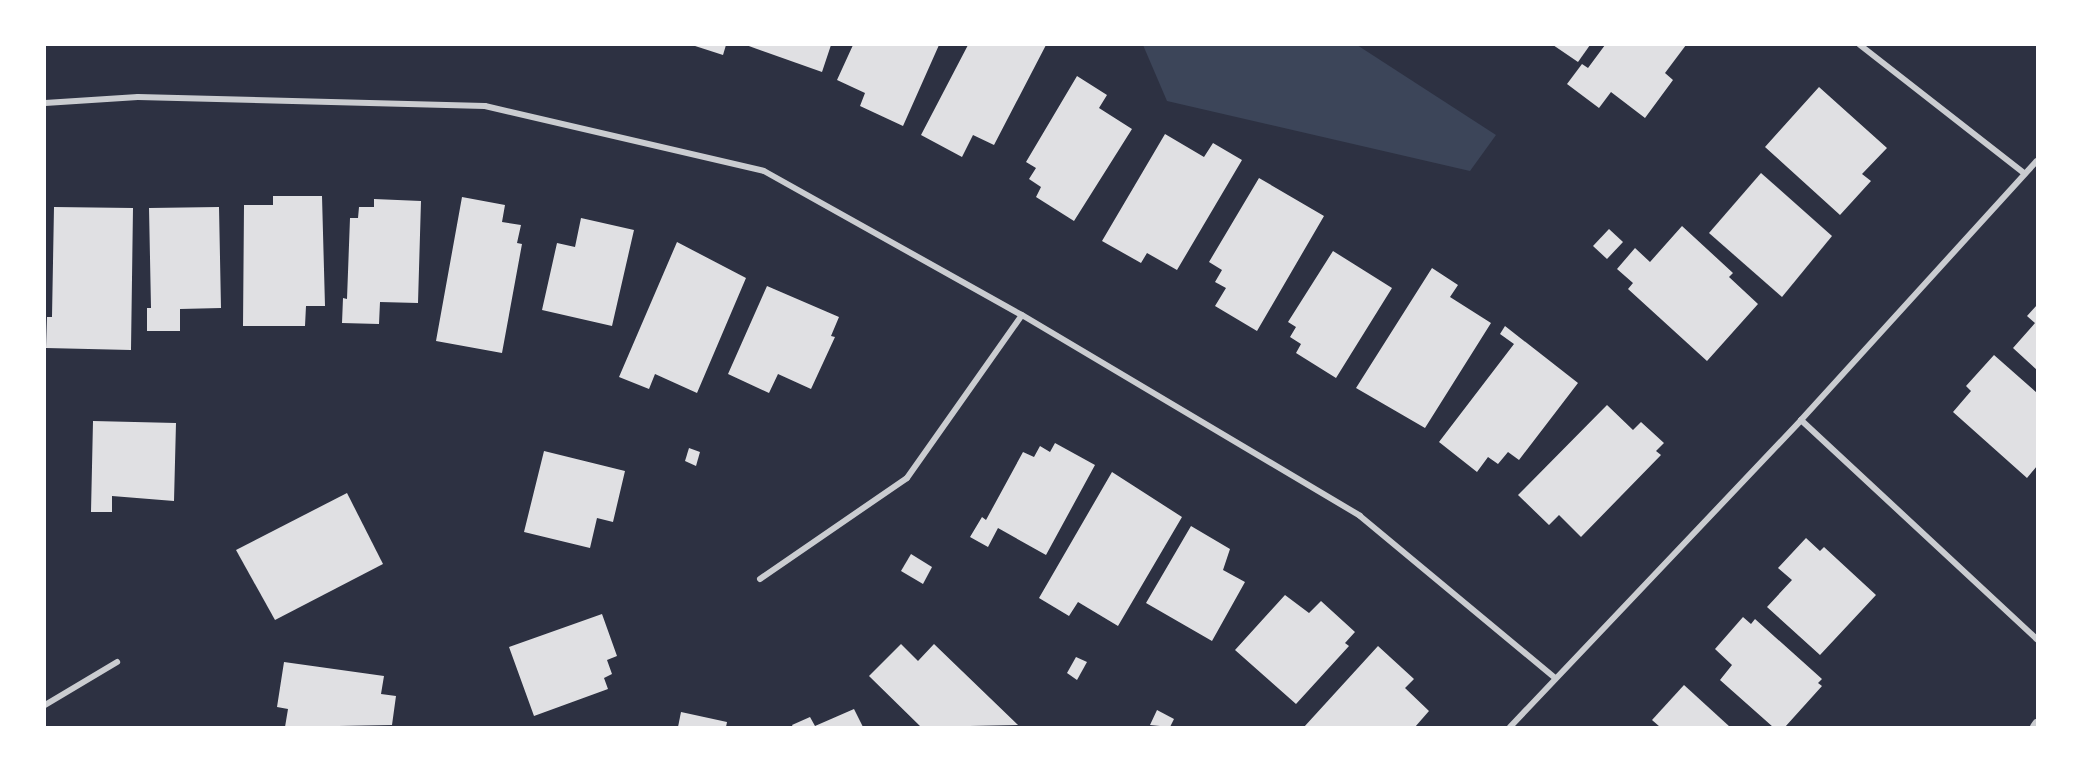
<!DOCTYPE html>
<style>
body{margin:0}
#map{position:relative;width:2082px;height:772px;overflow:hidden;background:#2d3142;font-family:Manrope,sans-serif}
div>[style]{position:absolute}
.green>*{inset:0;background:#3c4559}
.building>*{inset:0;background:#e0e0e3}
.minor>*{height:6px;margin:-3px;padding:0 3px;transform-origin:3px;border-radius:3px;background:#caccd0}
.tertiary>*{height:10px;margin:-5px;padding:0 5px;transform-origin:5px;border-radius:5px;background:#caccd0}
span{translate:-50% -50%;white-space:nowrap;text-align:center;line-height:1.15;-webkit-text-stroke:5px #fff;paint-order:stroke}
.frame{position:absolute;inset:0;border:46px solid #fff;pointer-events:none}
</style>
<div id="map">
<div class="green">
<div style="clip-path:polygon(1143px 45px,1357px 45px,1496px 135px,1470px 171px,1167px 101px)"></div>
</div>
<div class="building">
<div style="clip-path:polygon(692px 45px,726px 45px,723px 55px)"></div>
<div style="clip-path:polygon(746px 45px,831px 45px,822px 72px)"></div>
<div style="clip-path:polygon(853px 45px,939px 45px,903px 126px,860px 106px,865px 93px,837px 80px)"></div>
<div style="clip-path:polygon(968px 45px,1046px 45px,994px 145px,973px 135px,962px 157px,921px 135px)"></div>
<div style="clip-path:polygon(1553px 45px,1590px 45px,1578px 62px)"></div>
<div style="clip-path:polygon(1605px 45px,1686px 45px,1665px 73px,1673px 80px,1645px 118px,1611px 92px,1599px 108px,1567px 84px,1582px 64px,1588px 68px)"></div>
<div style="clip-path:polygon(1077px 76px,1107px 95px,1099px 108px,1132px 129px,1074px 221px,1036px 197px,1041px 187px,1029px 179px,1036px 168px,1026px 162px)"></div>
<div style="clip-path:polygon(1819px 87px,1887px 148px,1862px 174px,1871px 181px,1840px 215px,1765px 147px)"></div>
<div style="clip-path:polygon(1165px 134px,1204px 157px,1213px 143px,1242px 160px,1177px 270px,1147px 253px,1141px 263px,1102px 241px)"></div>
<div style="clip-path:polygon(1761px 173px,1832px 236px,1782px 297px,1709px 233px)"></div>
<div style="clip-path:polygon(1259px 178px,1324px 216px,1257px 331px,1215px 306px,1226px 288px,1215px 282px,1222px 270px,1209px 262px)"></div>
<div style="clip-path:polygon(273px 196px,322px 196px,325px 306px,306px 306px,305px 326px,243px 326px,244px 205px,273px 205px)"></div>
<div style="clip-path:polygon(462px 197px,505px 205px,502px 222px,521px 225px,517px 243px,522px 244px,502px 353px,436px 341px)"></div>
<div style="clip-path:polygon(374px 199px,421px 201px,418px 303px,380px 302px,379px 324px,342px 323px,343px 298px,347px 299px,350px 218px,358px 218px,359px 207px,374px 207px)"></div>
<div style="clip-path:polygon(54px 207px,133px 208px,131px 350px,46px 348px,47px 317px,52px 317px)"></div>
<div style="clip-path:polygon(219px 207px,221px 308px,180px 309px,180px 331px,147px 331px,147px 308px,151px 308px,149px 208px)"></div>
<div style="clip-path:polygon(581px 218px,634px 230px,612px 326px,542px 310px,557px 243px,575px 247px)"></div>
<div style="clip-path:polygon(1682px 226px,1733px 273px,1729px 277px,1758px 304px,1707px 361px,1628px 289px,1633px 283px,1617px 269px,1635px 248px,1650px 262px)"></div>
<div style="clip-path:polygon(1609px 229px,1623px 242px,1607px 259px,1593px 246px)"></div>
<div style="clip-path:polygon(677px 242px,746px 278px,697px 393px,655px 374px,649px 389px,619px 377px)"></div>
<div style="clip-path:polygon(1333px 251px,1392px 288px,1336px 378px,1296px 353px,1301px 344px,1290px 337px,1296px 327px,1288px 322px)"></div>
<div style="clip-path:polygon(1432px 268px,1458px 285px,1450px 297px,1491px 323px,1425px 428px,1356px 388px)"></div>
<div style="clip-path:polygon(767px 286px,839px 317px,831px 336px,835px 337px,811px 389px,778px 374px,769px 393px,728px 374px)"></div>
<div style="clip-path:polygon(2037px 305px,2037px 370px,2013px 348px,2035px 323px,2027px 316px)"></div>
<div style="clip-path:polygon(1505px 326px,1578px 383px,1519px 460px,1508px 452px,1498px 464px,1488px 457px,1477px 472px,1439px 442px,1514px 344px,1500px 334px)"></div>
<div style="clip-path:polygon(1994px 355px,2037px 393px,2037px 466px,2027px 478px,1953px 412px,1971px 391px,1966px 386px)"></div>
<div style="clip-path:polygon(1607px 405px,1633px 430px,1641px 422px,1664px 443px,1656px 451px,1661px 455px,1581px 537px,1559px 515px,1549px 525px,1518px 495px)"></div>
<div style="clip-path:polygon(93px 421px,176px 423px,174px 501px,112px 496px,112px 512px,91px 512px)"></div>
<div style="clip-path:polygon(1055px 443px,1095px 465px,1046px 555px,998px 528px,988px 547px,970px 537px,982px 517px,986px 520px,1023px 452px,1034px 457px,1040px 446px,1050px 452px)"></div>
<div style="clip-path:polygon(689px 448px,700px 452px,696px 466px,685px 461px)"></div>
<div style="clip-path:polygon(544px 451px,625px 471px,613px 522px,597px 518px,590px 548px,524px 532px)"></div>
<div style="clip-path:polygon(1112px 472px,1182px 517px,1118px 626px,1078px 602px,1069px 616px,1039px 598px)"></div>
<div style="clip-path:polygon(347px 493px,383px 564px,275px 620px,236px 550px)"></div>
<div style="clip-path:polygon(1191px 526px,1230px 549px,1223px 570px,1245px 582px,1212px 641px,1146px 603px)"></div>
<div style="clip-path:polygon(1806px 538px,1820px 551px,1824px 547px,1876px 595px,1820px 655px,1767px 607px,1792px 580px,1778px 568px)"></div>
<div style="clip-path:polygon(911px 554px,932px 567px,923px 584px,901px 571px)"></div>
<div style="clip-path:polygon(1285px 595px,1309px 613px,1321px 601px,1355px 632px,1345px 643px,1349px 646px,1296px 704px,1235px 650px)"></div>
<div style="clip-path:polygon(602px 614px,617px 656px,607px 660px,612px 674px,604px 678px,608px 689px,534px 716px,509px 647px)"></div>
<div style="clip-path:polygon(1743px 617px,1751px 624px,1755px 619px,1822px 679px,1818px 683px,1822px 686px,1785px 727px,1773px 727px,1720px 680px,1732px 665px,1715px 649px)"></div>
<div style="clip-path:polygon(901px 644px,918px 661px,934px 644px,1018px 725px,921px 727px,869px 676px)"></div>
<div style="clip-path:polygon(1378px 646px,1414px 679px,1405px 688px,1429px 711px,1415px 727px,1304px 727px)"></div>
<div style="clip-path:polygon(1076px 657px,1087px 662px,1077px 680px,1067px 673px)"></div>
<div style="clip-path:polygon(284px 662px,384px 676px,381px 694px,396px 696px,392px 725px,285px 727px,288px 709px,277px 707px)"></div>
<div style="clip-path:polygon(1684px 685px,1730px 727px,1660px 727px,1652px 720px)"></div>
<div style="clip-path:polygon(854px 709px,863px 727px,793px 727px,792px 725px,810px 717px,815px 726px)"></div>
<div style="clip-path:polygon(1157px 710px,1174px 719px,1170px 727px,1150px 725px)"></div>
<div style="clip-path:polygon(681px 712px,727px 722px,726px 727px,678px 727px)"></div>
</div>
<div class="minor">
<div style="left:1860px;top:45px;width:209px;rotate:38deg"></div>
<div style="left:45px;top:103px;width:93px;rotate:-3.7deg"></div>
<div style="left:138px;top:97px;width:347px;rotate:1.5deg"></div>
<div style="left:485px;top:106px;width:286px;rotate:13.1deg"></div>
<div style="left:764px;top:171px;width:295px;rotate:29.2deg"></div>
<div style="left:1022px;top:315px;width:393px;rotate:30.7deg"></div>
<div style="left:1360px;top:516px;width:252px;rotate:39.7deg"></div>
<div style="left:1801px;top:420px;width:322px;rotate:42.9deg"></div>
<div style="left:760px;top:579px;width:178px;rotate:-34.5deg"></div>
<div style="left:907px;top:478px;width:199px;rotate:-54.8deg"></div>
<div style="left:45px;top:705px;width:84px;rotate:-30.8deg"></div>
<div style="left:1510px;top:727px;width:423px;rotate:-46.5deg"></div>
<div style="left:1801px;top:420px;width:350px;rotate:-47.7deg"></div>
</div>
<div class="tertiary">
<div style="left:2035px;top:727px;width:4px;rotate:-56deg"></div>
</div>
<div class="frame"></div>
</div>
